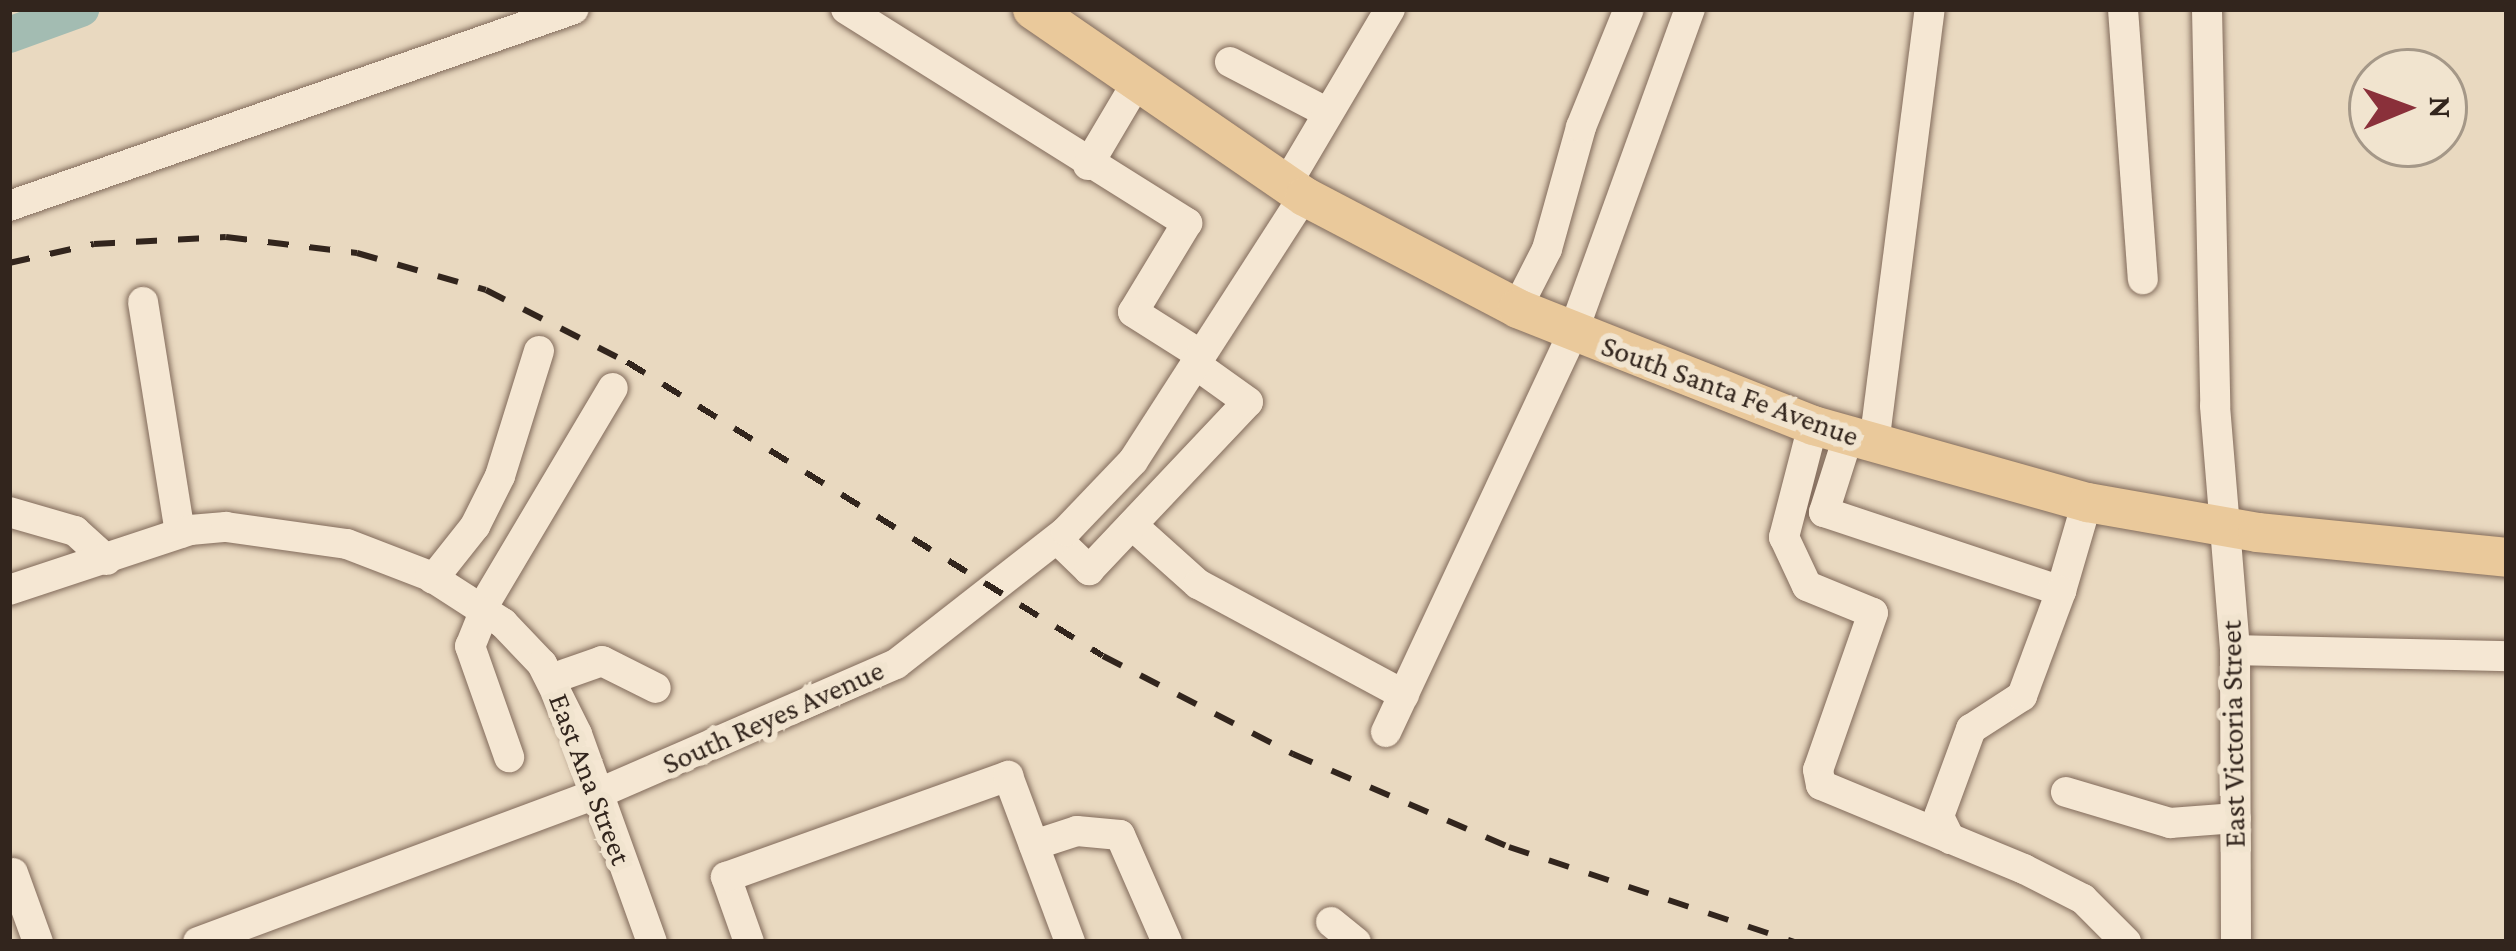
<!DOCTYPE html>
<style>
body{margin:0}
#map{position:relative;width:2516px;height:951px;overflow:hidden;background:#e9d9c0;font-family:"Crimson Pro",serif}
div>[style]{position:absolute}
.river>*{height:36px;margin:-18px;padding:0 18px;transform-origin:18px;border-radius:18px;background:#a3bcb2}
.roads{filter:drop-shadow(0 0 3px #816a5a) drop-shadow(0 0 3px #816a5a)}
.minor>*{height:30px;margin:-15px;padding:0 15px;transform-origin:15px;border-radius:15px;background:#f5e7d3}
.major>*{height:39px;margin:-19.5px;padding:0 19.5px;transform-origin:19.5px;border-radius:19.5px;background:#eac99b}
.rail>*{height:6px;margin-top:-3px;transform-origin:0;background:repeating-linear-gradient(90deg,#32251d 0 21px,transparent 0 42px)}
span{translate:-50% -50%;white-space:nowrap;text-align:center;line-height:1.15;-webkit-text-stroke:12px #f1e4cf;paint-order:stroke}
.street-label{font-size:30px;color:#32251d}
.frame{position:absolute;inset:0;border:12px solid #32251d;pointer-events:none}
.north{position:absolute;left:2348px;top:48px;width:120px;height:120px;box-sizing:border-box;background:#f1e4cf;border:3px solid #a59888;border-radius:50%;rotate:89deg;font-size:33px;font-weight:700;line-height:48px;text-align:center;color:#32251d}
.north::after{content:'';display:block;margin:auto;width:42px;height:54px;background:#8a303a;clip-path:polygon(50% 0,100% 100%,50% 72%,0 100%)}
</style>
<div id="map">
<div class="river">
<div style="left:9px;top:35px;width:77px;rotate:-19.9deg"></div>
</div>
<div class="roads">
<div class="minor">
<div style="left:846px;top:9px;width:403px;rotate:32.1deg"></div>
<div style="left:1187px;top:223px;width:104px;rotate:121.2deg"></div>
<div style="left:1133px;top:312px;width:80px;rotate:32.3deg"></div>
<div style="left:2123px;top:9px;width:271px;rotate:85.8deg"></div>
<div style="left:2207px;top:9px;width:397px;rotate:88.8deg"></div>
<div style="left:2215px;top:406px;width:245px;rotate:85.3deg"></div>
<div style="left:2235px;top:650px;width:292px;rotate:89.8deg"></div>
<div style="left:1230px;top:62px;width:110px;rotate:27.5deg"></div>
<div style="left:1088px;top:165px;width:96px;rotate:-59.4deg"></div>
<div style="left:1286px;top:185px;width:204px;rotate:-59.4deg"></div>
<div style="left:9px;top:206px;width:598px;rotate:-19.22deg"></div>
<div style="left:143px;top:302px;width:234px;rotate:80.9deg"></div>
<div style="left:1517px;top:308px;width:66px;rotate:-63deg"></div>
<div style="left:1547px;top:249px;width:127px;rotate:-74.4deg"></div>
<div style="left:1581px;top:127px;width:127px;rotate:-67.9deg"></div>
<div style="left:1813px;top:425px;width:116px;rotate:104.5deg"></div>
<div style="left:1784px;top:537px;width:54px;rotate:64.9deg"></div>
<div style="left:1807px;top:586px;width:71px;rotate:22.2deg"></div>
<div style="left:1873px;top:613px;width:166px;rotate:109.3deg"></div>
<div style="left:1818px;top:770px;width:15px;rotate:79deg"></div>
<div style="left:1821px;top:785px;width:220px;rotate:22.5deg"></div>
<div style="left:2024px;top:869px;width:66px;rotate:27deg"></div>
<div style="left:2083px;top:899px;width:61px;rotate:45deg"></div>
<div style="left:1848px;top:437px;width:79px;rotate:107.7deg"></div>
<div style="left:1824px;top:512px;width:250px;rotate:18.4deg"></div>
<div style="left:2061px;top:591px;width:93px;rotate:-73.7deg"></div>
<div style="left:1874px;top:444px;width:439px;rotate:-82.7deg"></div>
<div style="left:9px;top:512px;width:69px;rotate:16.1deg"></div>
<div style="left:75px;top:531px;width:43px;rotate:42.2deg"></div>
<div style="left:1132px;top:525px;width:89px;rotate:41.8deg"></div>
<div style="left:1198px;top:584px;width:234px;rotate:28.3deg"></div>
<div style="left:1057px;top:539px;width:45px;rotate:44.1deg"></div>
<div style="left:1089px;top:570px;width:231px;rotate:-46.6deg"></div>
<div style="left:1248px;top:402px;width:65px;rotate:-144.4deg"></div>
<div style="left:433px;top:579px;width:68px;rotate:-51.6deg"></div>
<div style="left:475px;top:526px;width:56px;rotate:-63.4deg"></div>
<div style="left:500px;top:476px;width:131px;rotate:-72.7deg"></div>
<div style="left:9px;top:590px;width:191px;rotate:-18.3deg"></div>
<div style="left:190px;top:530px;width:36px;rotate:-5deg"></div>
<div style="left:226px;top:527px;width:122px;rotate:8deg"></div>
<div style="left:347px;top:544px;width:89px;rotate:21.1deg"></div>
<div style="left:430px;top:576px;width:87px;rotate:32.8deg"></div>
<div style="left:503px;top:623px;width:57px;rotate:46.4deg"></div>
<div style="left:542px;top:664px;width:78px;rotate:63.4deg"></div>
<div style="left:577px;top:734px;width:221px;rotate:70.2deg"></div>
<div style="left:481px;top:610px;width:258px;rotate:-59.3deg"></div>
<div style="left:484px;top:612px;width:37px;rotate:112deg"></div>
<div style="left:470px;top:646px;width:118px;rotate:70.6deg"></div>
<div style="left:2235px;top:650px;width:272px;rotate:1.3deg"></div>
<div style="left:551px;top:679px;width:54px;rotate:-19.4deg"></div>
<div style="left:602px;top:661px;width:60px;rotate:26.6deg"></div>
<div style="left:1386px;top:732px;width:442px;rotate:-64.9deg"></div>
<div style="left:1573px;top:332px;width:344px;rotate:-70.1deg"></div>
<div style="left:2066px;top:792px;width:109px;rotate:16.6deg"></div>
<div style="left:2170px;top:823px;width:66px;rotate:-4.3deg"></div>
<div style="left:1950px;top:839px;width:25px;rotate:-116deg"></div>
<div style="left:1939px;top:816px;width:93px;rotate:-69.8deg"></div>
<div style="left:1971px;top:729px;width:61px;rotate:-32.9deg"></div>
<div style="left:2022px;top:696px;width:112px;rotate:-69.6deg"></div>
<div style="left:1034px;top:845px;width:45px;rotate:-18deg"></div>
<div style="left:1077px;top:831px;width:43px;rotate:5.3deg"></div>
<div style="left:1120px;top:835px;width:117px;rotate:66.3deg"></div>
<div style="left:13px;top:873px;width:73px;rotate:70.1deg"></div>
<div style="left:1331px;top:922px;width:32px;rotate:39deg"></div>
<div style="left:198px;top:942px;width:426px;rotate:-20.4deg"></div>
<div style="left:597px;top:794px;width:326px;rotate:-23.5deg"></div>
<div style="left:896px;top:664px;width:216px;rotate:-38deg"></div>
<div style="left:1066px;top:531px;width:97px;rotate:-46.3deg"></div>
<div style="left:1133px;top:461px;width:315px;rotate:-57.2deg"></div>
<div style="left:749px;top:942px;width:69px;rotate:-109.5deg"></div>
<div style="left:726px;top:877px;width:300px;rotate:-19.7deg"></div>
<div style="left:1008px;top:776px;width:177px;rotate:69.5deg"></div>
</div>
<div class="major">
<div style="left:1032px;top:9px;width:330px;rotate:34.5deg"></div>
<div style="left:1304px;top:196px;width:241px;rotate:27.7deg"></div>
<div style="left:1517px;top:308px;width:318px;rotate:21.6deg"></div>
<div style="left:1813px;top:425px;width:285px;rotate:15.7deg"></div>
<div style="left:2087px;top:502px;width:173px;rotate:10deg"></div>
<div style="left:2257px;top:532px;width:251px;rotate:5.7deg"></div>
</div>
</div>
<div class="rail">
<div style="left:9px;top:263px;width:87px;rotate:-12.6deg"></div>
<div style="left:94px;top:244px;width:132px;rotate:-3deg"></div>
<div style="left:226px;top:237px;width:132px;rotate:7deg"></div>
<div style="left:357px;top:253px;width:134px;rotate:16deg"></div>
<div style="left:486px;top:290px;width:158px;rotate:27.1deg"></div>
<div style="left:627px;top:362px;width:559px;rotate:31.7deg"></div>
<div style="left:1103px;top:656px;width:214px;rotate:27.3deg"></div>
<div style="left:1293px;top:754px;width:235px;rotate:23.3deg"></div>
<div style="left:1509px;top:847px;width:301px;rotate:18.4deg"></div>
</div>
<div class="street-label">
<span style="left:1730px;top:391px;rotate:20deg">South Santa Fe Avenue</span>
<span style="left:773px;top:717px;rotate:-24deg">South Reyes Avenue</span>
<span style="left:2233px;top:734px;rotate:-91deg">East Victoria Street</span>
<span style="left:590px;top:779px;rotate:69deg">East Ana Street</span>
</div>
<div class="frame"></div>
<div class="north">N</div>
</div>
